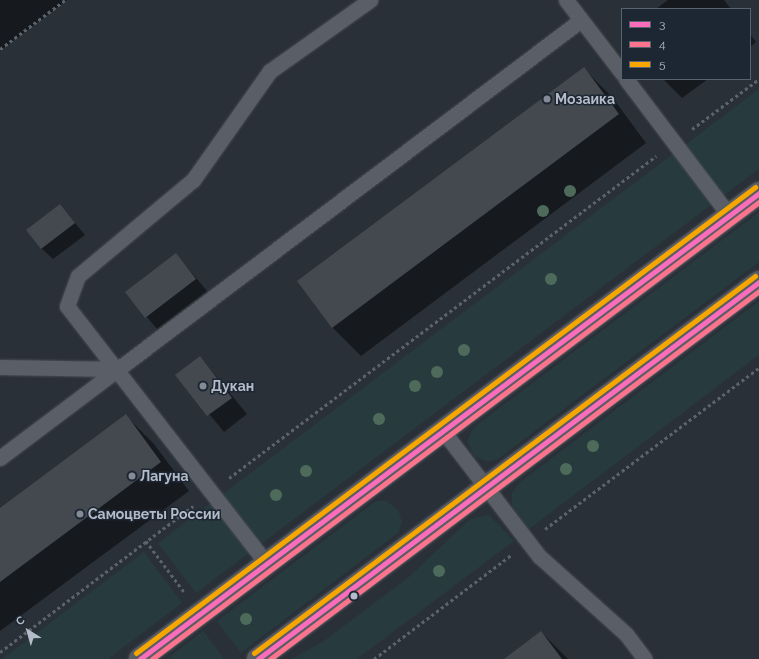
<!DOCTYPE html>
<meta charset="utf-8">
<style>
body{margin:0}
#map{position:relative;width:759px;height:659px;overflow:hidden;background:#2a3038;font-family:Raleway,sans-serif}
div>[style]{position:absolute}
.green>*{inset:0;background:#273a3e}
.shadow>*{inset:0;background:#0007}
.building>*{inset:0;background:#444950}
.path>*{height:2.5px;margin-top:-1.25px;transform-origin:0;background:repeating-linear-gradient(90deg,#5d636a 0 3px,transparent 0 6px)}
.roads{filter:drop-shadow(0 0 1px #484c53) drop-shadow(0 0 1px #484c53)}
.lane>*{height:15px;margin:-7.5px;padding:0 7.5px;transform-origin:7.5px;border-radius:7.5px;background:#5a5e66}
.secondary>*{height:22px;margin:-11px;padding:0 11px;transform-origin:11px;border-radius:11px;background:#595d64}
.bus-1>*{height:5px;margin:-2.5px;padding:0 2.5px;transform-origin:2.5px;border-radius:2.5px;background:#fb6dba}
.bus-2>*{height:5px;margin:-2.5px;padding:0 2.5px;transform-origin:2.5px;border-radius:2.5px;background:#fc738d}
.bus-3>*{height:5px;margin:-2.5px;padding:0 2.5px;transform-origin:2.5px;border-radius:2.5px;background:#f7a600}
.trees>*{width:12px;height:12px;margin:-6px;border-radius:50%;background:#4e6a5a}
.dots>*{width:11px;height:11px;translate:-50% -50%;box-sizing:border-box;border:2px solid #1d2633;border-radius:50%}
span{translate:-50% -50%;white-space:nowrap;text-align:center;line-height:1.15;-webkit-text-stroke:3px #1d2633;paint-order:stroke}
.poi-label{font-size:14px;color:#b4bcc9;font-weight:700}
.left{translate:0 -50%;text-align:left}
.legend{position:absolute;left:621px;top:8px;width:130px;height:72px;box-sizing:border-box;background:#1d2633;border:1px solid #59626f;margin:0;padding:5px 7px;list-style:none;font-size:12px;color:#b4bcc9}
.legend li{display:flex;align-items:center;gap:8px;height:20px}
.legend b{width:20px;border:1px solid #59626f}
.north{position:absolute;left:8px;top:611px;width:40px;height:40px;-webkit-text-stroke:3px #1d2633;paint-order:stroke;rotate:323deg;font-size:11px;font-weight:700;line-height:16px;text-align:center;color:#b4bcc9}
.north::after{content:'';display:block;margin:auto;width:14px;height:18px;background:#b4bcc9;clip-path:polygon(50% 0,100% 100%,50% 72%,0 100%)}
</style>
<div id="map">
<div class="green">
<div style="clip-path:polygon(759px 89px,759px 169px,196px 593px,158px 543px)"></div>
<div style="clip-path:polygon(759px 212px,759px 262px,498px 459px,488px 462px,474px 456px,467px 441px,474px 427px)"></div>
<div style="clip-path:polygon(759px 301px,759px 355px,529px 529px,512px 506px,512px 493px,520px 482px)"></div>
<div style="clip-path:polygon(376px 501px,387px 501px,399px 512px,402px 522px,399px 532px,241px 653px,217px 621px)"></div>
<div style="clip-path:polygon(489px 515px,514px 541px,357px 659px,291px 659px,324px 641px,410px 576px,470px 519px)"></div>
<div style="clip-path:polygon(144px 552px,182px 603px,108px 659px,2px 659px)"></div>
<div style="clip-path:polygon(203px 631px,224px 659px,166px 659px)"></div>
</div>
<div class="shadow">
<div style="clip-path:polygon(0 0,67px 0,0 51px)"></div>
<div style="clip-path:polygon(668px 0,724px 0,731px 9px,656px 9px)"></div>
<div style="clip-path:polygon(750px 34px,756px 42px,750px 47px)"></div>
<div style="clip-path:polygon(583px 68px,612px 97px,646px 143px,361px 356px,332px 327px)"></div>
<div style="clip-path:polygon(663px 79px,708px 79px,682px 98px)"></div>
<div style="clip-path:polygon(60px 205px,85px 235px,53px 259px,41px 248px)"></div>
<div style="clip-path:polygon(176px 254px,207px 291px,157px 329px,126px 292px)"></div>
<div style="clip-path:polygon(200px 357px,247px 414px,224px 432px,177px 375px)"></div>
<div style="clip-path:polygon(126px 416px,154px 444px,189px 491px,0 631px,0 509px)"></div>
<div style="clip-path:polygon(541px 632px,568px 659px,506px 659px)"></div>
</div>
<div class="building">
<div style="clip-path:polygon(584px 67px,619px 114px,332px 328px,297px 281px)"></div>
<div style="clip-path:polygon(60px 204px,75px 223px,41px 249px,26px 230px)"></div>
<div style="clip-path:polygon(176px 253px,196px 279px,145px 318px,125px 292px)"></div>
<div style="clip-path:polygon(200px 356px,232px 398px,207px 416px,175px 375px)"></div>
<div style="clip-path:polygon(126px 414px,161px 462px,0 582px,0 508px)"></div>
<div style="clip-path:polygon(541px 631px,562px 659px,504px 659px)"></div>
</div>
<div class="path">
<div style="left:0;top:49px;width:81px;rotate:-37deg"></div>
<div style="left:692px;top:129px;width:84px;rotate:-36.7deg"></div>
<div style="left:229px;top:478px;width:535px;rotate:-37.02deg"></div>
<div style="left:545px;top:529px;width:268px;rotate:-37deg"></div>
<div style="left:146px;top:541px;width:65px;rotate:53.1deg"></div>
<div style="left:0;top:652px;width:242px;rotate:-37.1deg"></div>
<div style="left:374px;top:659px;width:172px;rotate:-37.2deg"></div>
</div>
<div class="roads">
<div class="lane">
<div style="left:566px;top:0;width:92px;rotate:52.5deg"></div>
<div style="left:626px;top:79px;width:171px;rotate:52.9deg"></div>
<div style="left:0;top:367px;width:118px;rotate:1deg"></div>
<div style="left:118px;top:369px;width:148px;rotate:143deg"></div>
<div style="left:118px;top:369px;width:580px;rotate:-37.01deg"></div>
<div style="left:443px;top:431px;width:158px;rotate:52.5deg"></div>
<div style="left:539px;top:556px;width:117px;rotate:41.9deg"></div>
<div style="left:626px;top:634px;width:31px;rotate:53deg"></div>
<div style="left:267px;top:564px;width:326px;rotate:-127.8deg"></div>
<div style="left:67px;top:306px;width:32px;rotate:-70deg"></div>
<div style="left:78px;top:276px;width:150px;rotate:-39.9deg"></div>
<div style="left:193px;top:180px;width:133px;rotate:-54.8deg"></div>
<div style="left:270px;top:71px;width:123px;rotate:-35.4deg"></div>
</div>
<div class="secondary">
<div style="left:140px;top:659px;width:775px;rotate:-36.97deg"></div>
<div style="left:258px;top:659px;width:627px;rotate:-36.96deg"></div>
</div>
</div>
<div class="bus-1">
<div style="left:140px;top:659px;width:775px;rotate:-36.97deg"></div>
<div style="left:258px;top:659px;width:627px;rotate:-36.96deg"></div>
</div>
<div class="bus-2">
<div style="left:152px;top:659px;width:760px;rotate:-36.98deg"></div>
<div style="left:270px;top:659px;width:612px;rotate:-36.96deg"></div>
</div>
<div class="bus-3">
<div style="left:136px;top:653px;width:775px;rotate:-36.97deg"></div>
<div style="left:254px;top:653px;width:627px;rotate:-36.96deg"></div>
</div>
<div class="trees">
<div style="left:570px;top:191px"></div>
<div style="left:543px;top:211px"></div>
<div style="left:551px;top:279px"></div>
<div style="left:464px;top:350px"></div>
<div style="left:437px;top:372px"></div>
<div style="left:415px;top:386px"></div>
<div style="left:379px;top:419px"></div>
<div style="left:593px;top:446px"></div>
<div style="left:566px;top:469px"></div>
<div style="left:306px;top:471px"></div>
<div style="left:276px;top:495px"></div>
<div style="left:439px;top:571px"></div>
<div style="left:246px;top:619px"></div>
</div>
<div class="dots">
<div style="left:547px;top:99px;background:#848b96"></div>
<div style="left:203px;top:386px;background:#848b96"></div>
<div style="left:132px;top:476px;background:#848b96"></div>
<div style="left:80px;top:514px;background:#848b96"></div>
<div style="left:354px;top:596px;background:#b4bcc9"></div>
</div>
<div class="poi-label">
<span class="left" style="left:555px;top:99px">Мозаика</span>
<span class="left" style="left:211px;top:386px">Дукан</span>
<span class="left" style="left:140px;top:476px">Лагуна</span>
<span class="left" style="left:88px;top:514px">Самоцветы России</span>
</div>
<ul class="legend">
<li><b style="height:5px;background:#fb6dba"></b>3</li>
<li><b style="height:5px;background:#fc738d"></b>4</li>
<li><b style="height:5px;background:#f7a600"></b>5</li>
</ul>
<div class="north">С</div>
</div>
